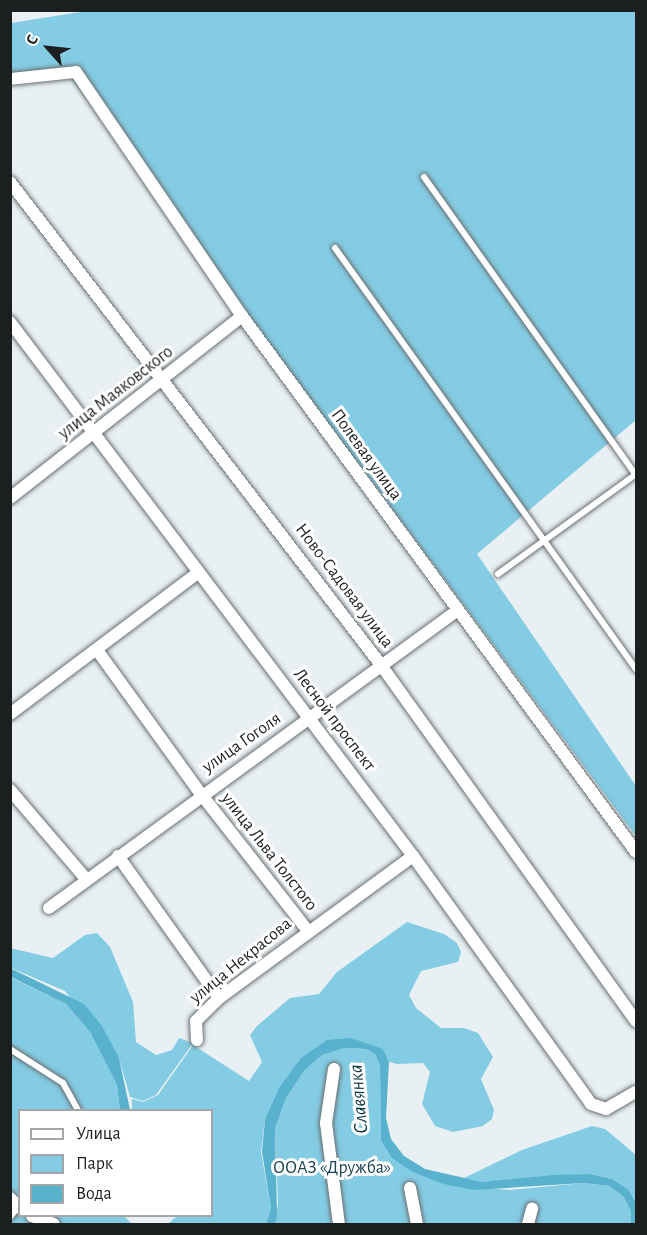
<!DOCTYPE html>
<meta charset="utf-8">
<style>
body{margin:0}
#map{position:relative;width:647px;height:1235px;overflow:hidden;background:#e8f0f3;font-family:"Alegreya Sans",sans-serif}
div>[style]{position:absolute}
.green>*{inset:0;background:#84cce3}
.water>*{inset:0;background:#58b1cd}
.roads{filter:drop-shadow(0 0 2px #696f72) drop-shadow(0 0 2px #696f72)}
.lane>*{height:6px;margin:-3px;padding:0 3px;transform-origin:3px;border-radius:3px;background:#fff}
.street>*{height:12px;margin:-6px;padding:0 6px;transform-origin:6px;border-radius:6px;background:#fff}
span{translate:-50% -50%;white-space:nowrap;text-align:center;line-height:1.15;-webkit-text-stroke:6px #fff;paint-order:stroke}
.street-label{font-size:18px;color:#1c1f20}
.park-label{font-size:18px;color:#1b4350}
.water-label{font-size:20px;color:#0b3642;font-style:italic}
.frame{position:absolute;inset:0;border:12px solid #1c1f20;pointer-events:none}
.legend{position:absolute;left:18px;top:1109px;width:195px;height:108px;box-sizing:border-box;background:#fff;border:2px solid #a4a5a6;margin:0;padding:8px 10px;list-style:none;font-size:18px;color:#1c1f20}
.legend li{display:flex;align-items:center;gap:12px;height:30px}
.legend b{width:30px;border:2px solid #a4a5a6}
.north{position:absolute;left:18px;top:18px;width:60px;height:60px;-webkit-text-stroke:4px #fff;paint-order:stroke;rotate:297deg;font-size:16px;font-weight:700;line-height:24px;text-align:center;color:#1c1f20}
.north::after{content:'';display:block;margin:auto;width:21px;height:27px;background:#1c1f20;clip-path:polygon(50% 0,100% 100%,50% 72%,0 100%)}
</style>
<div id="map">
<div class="green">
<div style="clip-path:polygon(87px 11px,636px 11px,636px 420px,477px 554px,636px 786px,636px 836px,65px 70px,11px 75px,11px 23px)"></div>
<div style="clip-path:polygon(407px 922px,444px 934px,457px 943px,461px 952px,458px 962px,421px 971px,409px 995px,416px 1008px,441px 1028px,464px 1028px,478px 1033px,493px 1057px,481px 1079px,494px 1110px,492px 1119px,483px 1126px,453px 1132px,435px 1126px,422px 1104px,430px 1072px,423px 1063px,397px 1064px,389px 1062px,383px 1049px,327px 1040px,265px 1120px,261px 1152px,271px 1208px,266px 1224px,168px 1224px,177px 1216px,212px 1216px,212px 1110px,132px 1110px,132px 1099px,143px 1102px,158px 1095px,193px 1045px,249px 1081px,262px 1062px,250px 1035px,257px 1026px,290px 998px,319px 994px,337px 972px)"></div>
<div style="clip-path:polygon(97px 933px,110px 947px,133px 1002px,136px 1042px,156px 1055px,172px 1050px,179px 1038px,193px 1043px,156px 1095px,143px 1101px,130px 1097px,119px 1058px,65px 991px,11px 968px,10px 948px,53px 958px,85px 935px)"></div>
<div style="clip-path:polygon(10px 977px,66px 1004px,90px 1032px,117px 1085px,120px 1109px,20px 1110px,20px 1216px,124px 1216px,132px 1224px,11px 1224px)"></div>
<div style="clip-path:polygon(343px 1048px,366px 1049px,375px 1054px,380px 1066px,381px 1140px,443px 1184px,509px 1190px,584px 1183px,609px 1186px,623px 1196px,631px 1211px,631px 1224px,275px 1224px,278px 1203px,275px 1129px,286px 1098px,304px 1071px,322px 1055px)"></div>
<div style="clip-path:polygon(592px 1126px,605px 1129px,636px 1155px,636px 1203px,628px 1189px,612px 1179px,590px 1174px,482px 1182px,464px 1178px,522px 1150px)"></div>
</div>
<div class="water">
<div style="clip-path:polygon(10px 968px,84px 1004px,102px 1026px,119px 1058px,130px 1110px,120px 1110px,117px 1085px,90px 1032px,66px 1004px,11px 977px)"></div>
<div style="clip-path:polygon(351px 1038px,383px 1049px,389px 1062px,386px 1118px,391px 1139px,404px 1156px,425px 1169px,482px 1182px,554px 1175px,590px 1174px,612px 1179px,628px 1189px,636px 1203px,636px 1224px,631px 1224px,631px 1211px,623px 1196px,609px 1186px,584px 1183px,474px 1190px,443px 1184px,411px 1171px,392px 1158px,381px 1140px,380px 1066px,375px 1054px,366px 1049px,344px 1048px,322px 1055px,304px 1071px,286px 1098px,275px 1129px,277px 1215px,275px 1224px,266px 1224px,271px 1208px,262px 1152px,265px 1120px,279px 1088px,301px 1058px,327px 1040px)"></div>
</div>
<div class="roads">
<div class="lane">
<div style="left:424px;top:177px;width:366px;rotate:54.6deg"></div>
<div style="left:335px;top:248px;width:518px;rotate:54.44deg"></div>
<div style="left:498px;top:574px;width:170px;rotate:-35.9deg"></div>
<div style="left:10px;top:1049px;width:63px;rotate:32.7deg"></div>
<div style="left:63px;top:1083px;width:31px;rotate:61deg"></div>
<div style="left:10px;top:1217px;width:13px;rotate:-51deg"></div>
</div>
<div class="street">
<div style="left:10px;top:79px;width:66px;rotate:-6.1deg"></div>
<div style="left:76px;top:72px;width:295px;rotate:55.8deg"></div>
<div style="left:242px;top:316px;width:665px;rotate:53.68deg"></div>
<div style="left:10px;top:182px;width:609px;rotate:52.47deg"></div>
<div style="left:381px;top:665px;width:438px;rotate:54.4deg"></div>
<div style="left:10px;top:322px;width:669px;rotate:52.96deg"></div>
<div style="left:413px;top:856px;width:305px;rotate:54.3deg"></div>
<div style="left:591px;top:1104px;width:16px;rotate:18deg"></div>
<div style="left:606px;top:1109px;width:34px;rotate:-30deg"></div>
<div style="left:10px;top:498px;width:295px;rotate:-38.1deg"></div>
<div style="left:97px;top:650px;width:178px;rotate:54.2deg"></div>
<div style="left:201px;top:794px;width:174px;rotate:52deg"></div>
<div style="left:10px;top:714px;width:236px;rotate:-36.9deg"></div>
<div style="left:10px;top:790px;width:117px;rotate:49.5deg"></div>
<div style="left:118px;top:856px;width:174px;rotate:54.6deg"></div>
<div style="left:49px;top:908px;width:506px;rotate:-36.08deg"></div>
<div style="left:197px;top:1040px;width:19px;rotate:-93deg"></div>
<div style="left:196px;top:1021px;width:33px;rotate:-45deg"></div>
<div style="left:219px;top:998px;width:240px;rotate:-36.2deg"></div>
<div style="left:334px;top:1069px;width:55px;rotate:98.4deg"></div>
<div style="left:326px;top:1123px;width:102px;rotate:82.7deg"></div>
<div style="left:410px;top:1188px;width:37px;rotate:79deg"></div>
<div style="left:10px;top:1198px;width:14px;rotate:45deg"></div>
<div style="left:32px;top:1216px;width:23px;rotate:20deg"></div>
<div style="left:528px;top:1224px;width:16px;rotate:-75deg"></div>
</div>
</div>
<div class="street-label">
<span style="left:116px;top:393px;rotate:-38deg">улица Маяковского</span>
<span style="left:366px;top:455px;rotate:54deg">Полевая улица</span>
<span style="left:344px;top:586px;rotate:53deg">Ново-Садовая улица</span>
<span style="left:334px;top:720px;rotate:53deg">Лесной проспект</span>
<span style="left:242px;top:743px;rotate:-35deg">улица Гоголя</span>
<span style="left:269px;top:852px;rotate:52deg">улица Льва Толстого</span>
<span style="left:241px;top:961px;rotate:-39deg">улица Некрасова</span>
</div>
<div class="park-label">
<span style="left:332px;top:1168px">ООАЗ «Дружба»</span>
</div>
<div class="water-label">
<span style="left:359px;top:1099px;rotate:-95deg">Славянка</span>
</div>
<div class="frame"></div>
<ul class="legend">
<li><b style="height:8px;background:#fff"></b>Улица</li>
<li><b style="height:16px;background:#84cce3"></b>Парк</li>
<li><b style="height:16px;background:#58b1cd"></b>Вода</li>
</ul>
<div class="north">С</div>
</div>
